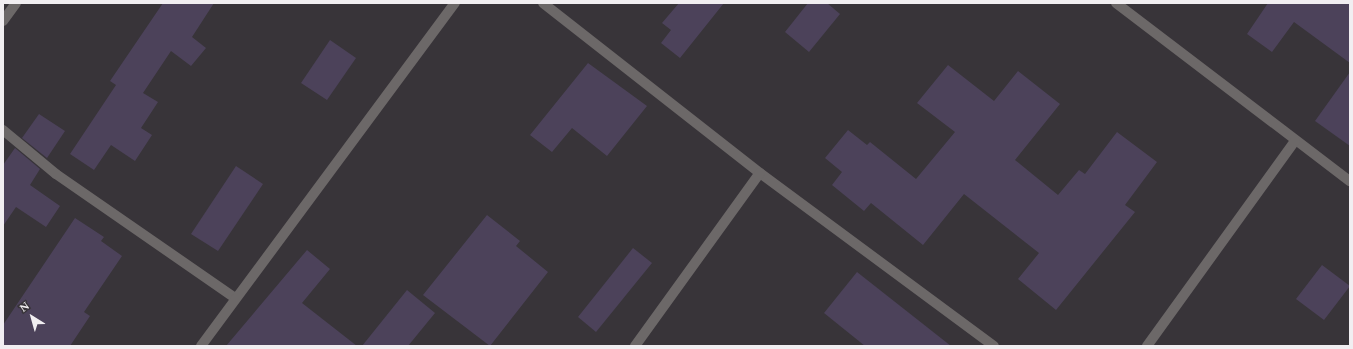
<!DOCTYPE html>
<style>
body{margin:0}
#map{position:relative;width:1353px;height:349px;overflow:hidden;background:#383439;font-family:Spectral,serif}
div>[style]{position:absolute}
.building>*{inset:0;background:#4c425a}
.minor>*{height:10px;margin:-5px;padding:0 5px;transform-origin:5px;border-radius:5px;background:#6c6868}
span{translate:-50% -50%;white-space:nowrap;text-align:center;line-height:1.15;-webkit-text-stroke:3px #383439;paint-order:stroke}
.frame{position:absolute;inset:0;border:4px solid #f1eef1;pointer-events:none}
.north{position:absolute;left:12px;top:297px;width:40px;height:40px;-webkit-text-stroke:3px #383439;paint-order:stroke;rotate:323deg;font-size:11px;font-weight:700;line-height:16px;text-align:center;color:#f1eef1}
.north::after{content:'';display:block;margin:auto;width:14px;height:18px;background:#f1eef1;clip-path:polygon(50% 0,100% 100%,50% 72%,0 100%)}
</style>
<div id="map">
<div class="building">
<div style="clip-path:polygon(163px 3px,214px 3px,192px 37px,206px 48px,191px 66px,171px 51px,143px 93px,158px 102px,141px 128px,152px 135px,135px 161px,111px 145px,94px 170px,70px 154px,116px 85px,110px 81px)"></div>
<div style="clip-path:polygon(679px 3px,724px 3px,680px 58px,661px 43px,671px 30px,662px 23px)"></div>
<div style="clip-path:polygon(808px 3px,827px 3px,840px 14px,809px 52px,785px 32px)"></div>
<div style="clip-path:polygon(1268px 3px,1350px 3px,1350px 63px,1294px 22px,1272px 52px,1247px 34px)"></div>
<div style="clip-path:polygon(330px 40px,356px 58px,327px 100px,301px 83px)"></div>
<div style="clip-path:polygon(588px 63px,647px 106px,607px 156px,572px 128px,552px 152px,530px 135px)"></div>
<div style="clip-path:polygon(948px 65px,994px 101px,1018px 71px,1060px 104px,1015px 160px,1058px 195px,1079px 170px,1085px 174px,1117px 132px,1157px 162px,1125px 205px,1135px 212px,1056px 310px,1018px 279px,1039px 253px,964px 194px,923px 245px,871px 203px,864px 211px,832px 185px,842px 172px,825px 158px,848px 130px,867px 145px,870px 142px,916px 179px,955px 132px,917px 103px)"></div>
<div style="clip-path:polygon(1350px 72px,1350px 146px,1315px 121px)"></div>
<div style="clip-path:polygon(39px 114px,65px 131px,47px 158px,22px 138px)"></div>
<div style="clip-path:polygon(15px 148px,40px 169px,30px 185px,60px 206px,46px 227px,16px 207px,3px 226px,3px 165px)"></div>
<div style="clip-path:polygon(236px 166px,263px 184px,218px 251px,191px 234px)"></div>
<div style="clip-path:polygon(487px 215px,520px 241px,516px 246px,548px 272px,490px 346px,423px 295px)"></div>
<div style="clip-path:polygon(75px 218px,104px 237px,101px 241px,122px 256px,84px 312px,90px 316px,70px 346px,3px 346px,3px 325px)"></div>
<div style="clip-path:polygon(633px 248px,652px 263px,596px 332px,578px 317px)"></div>
<div style="clip-path:polygon(307px 250px,330px 269px,302px 303px,357px 346px,226px 346px)"></div>
<div style="clip-path:polygon(1322px 265px,1350px 286px,1324px 320px,1296px 299px)"></div>
<div style="clip-path:polygon(857px 272px,951px 346px,865px 346px,824px 313px)"></div>
<div style="clip-path:polygon(407px 290px,435px 313px,408px 346px,362px 346px)"></div>
</div>
<div class="minor">
<div style="left:543px;top:3px;width:276px;rotate:38.1deg"></div>
<div style="left:760px;top:173px;width:291px;rotate:36.5deg"></div>
<div style="left:1116px;top:3px;width:294px;rotate:37.3deg"></div>
<div style="left:3px;top:21px;width:22px;rotate:-54deg"></div>
<div style="left:3px;top:130px;width:69px;rotate:39.7deg"></div>
<div style="left:56px;top:174px;width:218px;rotate:34.7deg"></div>
<div style="left:201px;top:346px;width:427px;rotate:-53.5deg"></div>
<div style="left:635px;top:346px;width:213px;rotate:-54.2deg"></div>
<div style="left:1147px;top:346px;width:253px;rotate:-54.2deg"></div>
</div>
<div class="frame"></div>
<div class="north">N</div>
</div>
